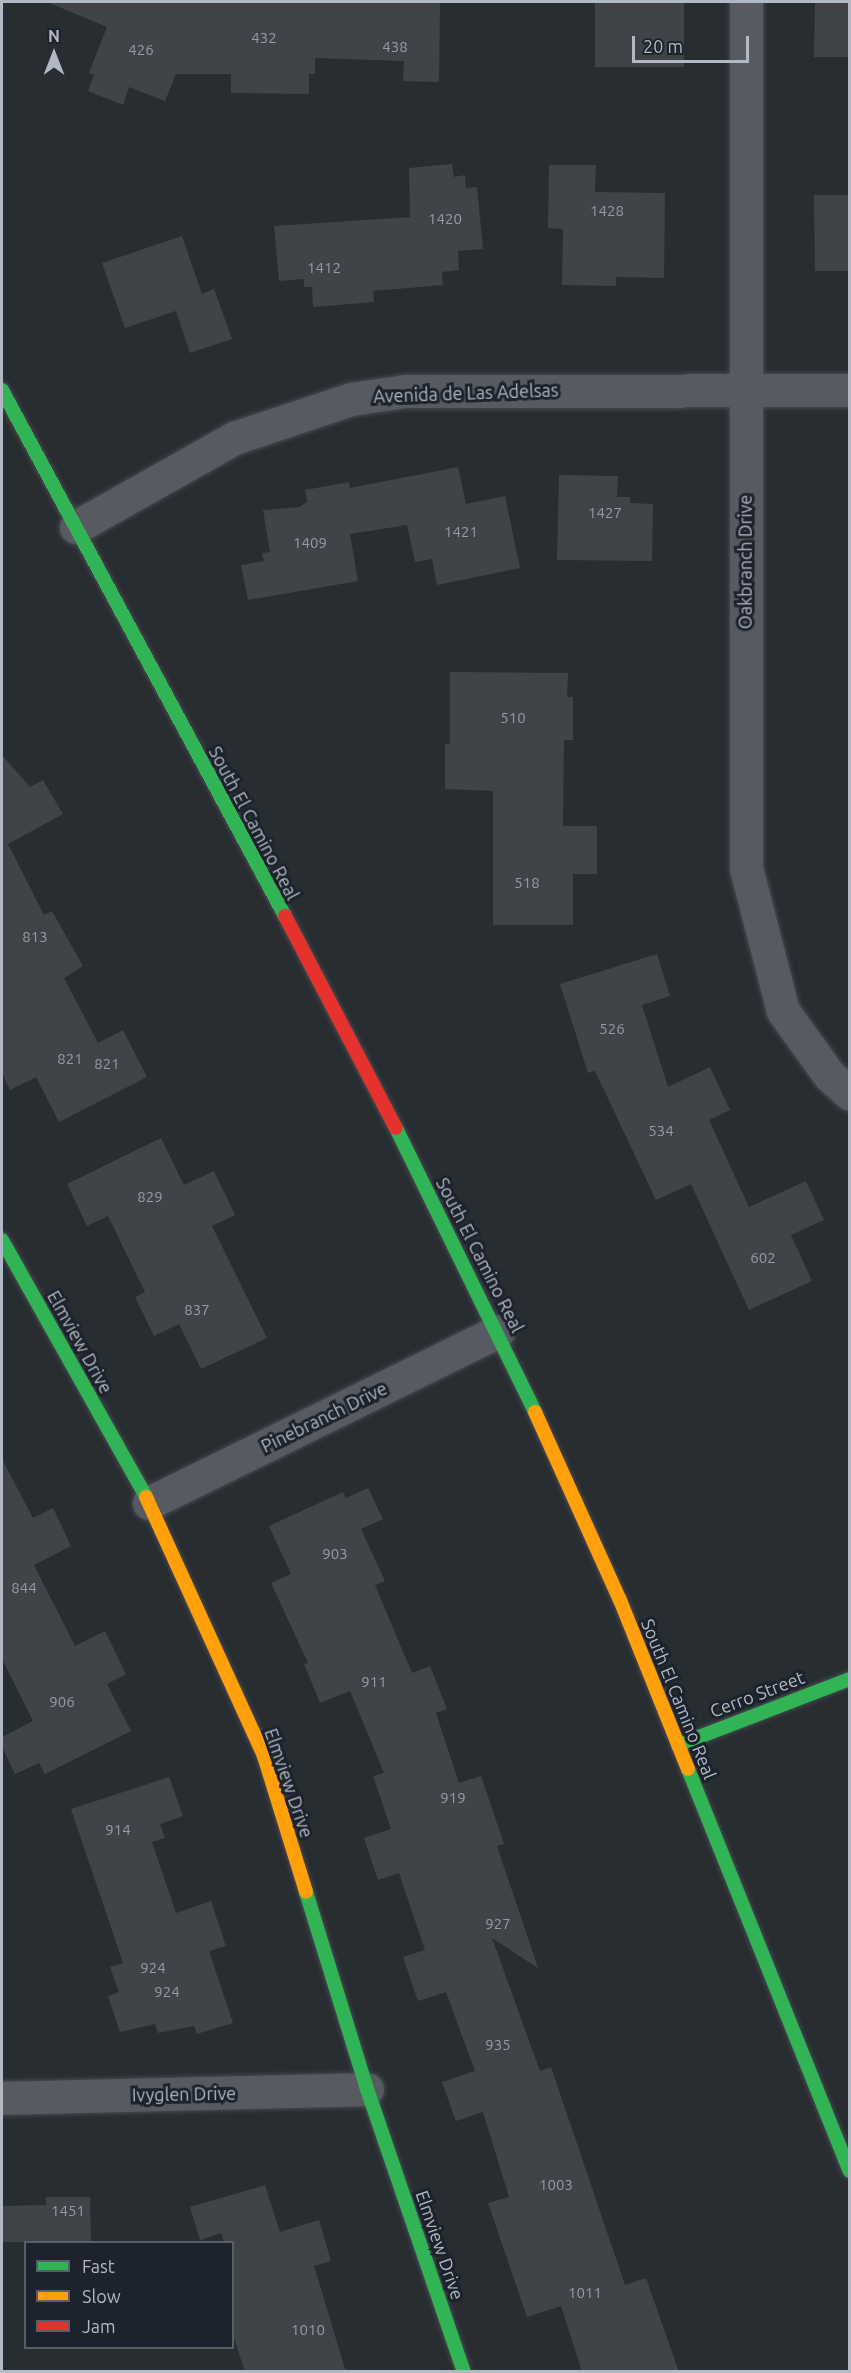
<!DOCTYPE html>
<style>
body{margin:0}
#map{position:relative;width:851px;height:2373px;overflow:hidden;background:#282d32;font-family:Ubuntu,sans-serif}
div>[style]{position:absolute}
.building>*{inset:0;background:#404449}
.roads{filter:drop-shadow(0 0 2px #46494d) drop-shadow(0 0 2px #46494d)}
.street>*{height:33px;margin:-16.5px;padding:0 16.5px;transform-origin:16.5px;border-radius:16.5px;background:#575b61}
.fast>*{height:14px;margin:-7px;padding:0 7px;transform-origin:7px;border-radius:7px;background:#30b455}
.slow>*{height:14px;margin:-7px;padding:0 7px;transform-origin:7px;border-radius:7px;background:#ff9f0a}
.jam>*{height:14px;margin:-7px;padding:0 7px;transform-origin:7px;border-radius:7px;background:#e5322d}
span{translate:-50% -50%;white-space:nowrap;text-align:center;line-height:1.15;-webkit-text-stroke:6px #1c232c;paint-order:stroke}
.number-label{font-size:15px;color:#959ca5}
.number-label span{-webkit-text-stroke-width:0}
.street-label{font-size:18px;color:#b1b9c4}
.frame{position:absolute;inset:0;border:3px solid #b1b9c4;pointer-events:none}
.legend{position:absolute;left:24px;top:2241px;width:210px;height:108px;box-sizing:border-box;background:#1c232c;border:2px solid #585f69;margin:0;padding:8px 10px;list-style:none;font-size:18px;color:#b1b9c4}
.legend li{display:flex;align-items:center;gap:12px;height:30px}
.legend b{width:30px;border:2px solid #585f69}
.north{position:absolute;left:24px;top:24px;width:60px;height:60px;-webkit-text-stroke:4px #1c232c;paint-order:stroke;rotate:0deg;font-size:16px;font-weight:700;line-height:24px;text-align:center;color:#b1b9c4}
.north::after{content:'';display:block;margin:auto;width:21px;height:27px;background:#b1b9c4;clip-path:polygon(50% 0,100% 100%,50% 72%,0 100%)}
.scale{position:absolute;left:632px;top:36px;width:117px;height:27px;box-sizing:border-box;border:3px solid #b1b9c4;border-top:0;padding-left:8px;font-size:18px;line-height:21px;white-space:nowrap;color:#b1b9c4;-webkit-text-stroke:4px #1c232c;paint-order:stroke}
</style>
<div id="map">
<div class="building">
<div style="clip-path:polygon(47px 2px,440px 2px,439px 82px,403px 81px,404px 61px,315px 58px,315px 74px,309px 74px,309px 94px,231px 93px,231px 74px,176px 74px,165px 101px,129px 87px,123px 105px,88px 91px,94px 75px,89px 73px,107px 27px)"></div>
<div style="clip-path:polygon(595px 2px,684px 2px,684px 67px,595px 67px)"></div>
<div style="clip-path:polygon(815px 2px,849px 2px,849px 57px,814px 57px)"></div>
<div style="clip-path:polygon(452px 164px,454px 177px,465px 175px,466px 188px,477px 187px,483px 249px,458px 251px,459px 270px,442px 272px,443px 285px,373px 291px,374px 302px,313px 307px,312px 287px,304px 287px,304px 279px,279px 281px,274px 226px,410px 217px,409px 168px)"></div>
<div style="clip-path:polygon(549px 165px,596px 165px,595px 192px,665px 193px,664px 278px,616px 277px,616px 286px,562px 285px,563px 229px,548px 228px)"></div>
<div style="clip-path:polygon(814px 195px,849px 195px,849px 271px,815px 271px)"></div>
<div style="clip-path:polygon(182px 236px,202px 294px,214px 289px,232px 339px,190px 353px,176px 311px,125px 328px,102px 263px)"></div>
<div style="clip-path:polygon(458px 467px,466px 504px,505px 496px,520px 568px,437px 585px,432px 559px,415px 562px,407px 525px,350px 534px,358px 581px,248px 600px,241px 565px,264px 561px,262px 553px,270px 552px,263px 510px,299px 507px,307px 502px,305px 490px,349px 482px,350px 488px)"></div>
<div style="clip-path:polygon(559px 475px,618px 476px,617px 497px,630px 497px,630px 503px,653px 504px,652px 561px,557px 560px)"></div>
<div style="clip-path:polygon(450px 672px,568px 673px,567px 697px,573px 697px,573px 740px,564px 740px,563px 826px,597px 826px,597px 874px,573px 874px,573px 925px,493px 925px,493px 791px,445px 789px,445px 744px,450px 744px)"></div>
<div style="clip-path:polygon(2px 755px,30px 787px,43px 780px,63px 814px,8px 844px,44px 915px,52px 911px,83px 966px,64px 978px,98px 1043px,123px 1030px,147px 1077px,59px 1122px,36px 1077px,10px 1090px,2px 1073px)"></div>
<div style="clip-path:polygon(657px 954px,670px 996px,642px 1005px,668px 1087px,710px 1067px,730px 1110px,709px 1120px,749px 1207px,806px 1181px,824px 1220px,791px 1235px,812px 1281px,749px 1310px,691px 1184px,656px 1200px,595px 1071px,588px 1073px,560px 984px)"></div>
<div style="clip-path:polygon(161px 1138px,184px 1185px,214px 1171px,235px 1215px,212px 1226px,267px 1338px,201px 1369px,179px 1324px,154px 1336px,135px 1297px,145px 1292px,108px 1216px,87px 1226px,67px 1184px)"></div>
<div style="clip-path:polygon(2px 1459px,33px 1518px,53px 1508px,71px 1546px,34px 1565px,75px 1646px,105px 1631px,126px 1674px,107px 1684px,131px 1731px,45px 1774px,39px 1763px,15px 1774px,2px 1747px,2px 1737px,33px 1721px,2px 1659px)"></div>
<div style="clip-path:polygon(368px 1488px,383px 1519px,361px 1529px,385px 1581px,375px 1585px,412px 1673px,430px 1666px,447px 1709px,436px 1713px,459px 1783px,481px 1776px,504px 1844px,497px 1846px,538px 1968px,492px 1938px,540px 2071px,551px 2067px,625px 2285px,646px 2278px,679px 2372px,582px 2372px,561px 2306px,527px 2317px,488px 2203px,509px 2197px,483px 2112px,456px 2121px,442px 2082px,475px 2071px,446px 1992px,418px 2001px,403px 1957px,425px 1950px,399px 1873px,378px 1880px,364px 1838px,391px 1829px,373px 1776px,384px 1773px,350px 1691px,320px 1703px,304px 1664px,308px 1663px,271px 1583px,291px 1574px,269px 1526px,343px 1492px,346px 1498px)"></div>
<div style="clip-path:polygon(169px 1777px,183px 1816px,160px 1824px,165px 1838px,152px 1842px,176px 1913px,211px 1901px,226px 1946px,209px 1951px,233px 2023px,197px 2034px,194px 2026px,158px 2033px,155px 2024px,120px 2032px,108px 1996px,119px 1992px,110px 1967px,123px 1963px,71px 1809px)"></div>
<div style="clip-path:polygon(265px 2185px,280px 2232px,319px 2220px,331px 2261px,314px 2266px,346px 2372px,245px 2372px,232px 2332px,232px 2242px,224px 2242px,221px 2233px,200px 2240px,190px 2207px)"></div>
<div style="clip-path:polygon(46px 2197px,90px 2197px,91px 2242px,2px 2242px,2px 2206px,46px 2205px)"></div>
</div>
<div class="roads">
<div class="street">
<div style="left:746px;top:2px;width:866px;rotate:90deg"></div>
<div style="left:746px;top:868px;width:148px;rotate:75.5deg"></div>
<div style="left:783px;top:1011px;width:79px;rotate:54.3deg"></div>
<div style="left:829px;top:1075px;width:28px;rotate:42deg"></div>
<div style="left:76px;top:527px;width:181px;rotate:-29.4deg"></div>
<div style="left:234px;top:438px;width:123px;rotate:-18.4deg"></div>
<div style="left:351px;top:399px;width:55px;rotate:-8.4deg"></div>
<div style="left:405px;top:391px;width:445px;rotate:-0.1deg"></div>
<div style="left:149px;top:1503px;width:389px;rotate:-26.2deg"></div>
<div style="left:2px;top:2098px;width:365px;rotate:-1.4deg"></div>
</div>
<div class="fast">
<div style="left:2px;top:390px;width:597px;rotate:61.72deg"></div>
<div style="left:396px;top:1128px;width:316px;rotate:63.9deg"></div>
<div style="left:2px;top:1240px;width:295px;rotate:60.7deg"></div>
<div style="left:678px;top:1745px;width:184px;rotate:-21deg"></div>
<div style="left:688px;top:1769px;width:433px;rotate:68.1deg"></div>
<div style="left:306px;top:1892px;width:206px;rotate:72.8deg"></div>
<div style="left:367px;top:2089px;width:299px;rotate:71.1deg"></div>
</div>
<div class="slow">
<div style="left:535px;top:1412px;width:206px;rotate:65.7deg"></div>
<div style="left:620px;top:1600px;width:182px;rotate:68.1deg"></div>
<div style="left:146px;top:1497px;width:285px;rotate:65.5deg"></div>
<div style="left:264px;top:1756px;width:142px;rotate:72.8deg"></div>
</div>
<div class="jam">
<div style="left:285px;top:916px;width:239px;rotate:62.4deg"></div>
</div>
</div>
<div class="number-label">
<span style="left:264px;top:38px">432</span>
<span style="left:395px;top:47px">438</span>
<span style="left:141px;top:50px">426</span>
<span style="left:607px;top:211px">1428</span>
<span style="left:445px;top:219px">1420</span>
<span style="left:324px;top:268px">1412</span>
<span style="left:605px;top:513px">1427</span>
<span style="left:461px;top:532px">1421</span>
<span style="left:310px;top:543px">1409</span>
<span style="left:513px;top:718px">510</span>
<span style="left:527px;top:883px">518</span>
<span style="left:35px;top:937px">813</span>
<span style="left:612px;top:1029px">526</span>
<span style="left:70px;top:1059px">821</span>
<span style="left:107px;top:1064px">821</span>
<span style="left:661px;top:1131px">534</span>
<span style="left:150px;top:1197px">829</span>
<span style="left:763px;top:1258px">602</span>
<span style="left:197px;top:1310px">837</span>
<span style="left:335px;top:1554px">903</span>
<span style="left:24px;top:1588px">844</span>
<span style="left:374px;top:1682px">911</span>
<span style="left:62px;top:1702px">906</span>
<span style="left:453px;top:1798px">919</span>
<span style="left:118px;top:1830px">914</span>
<span style="left:498px;top:1924px">927</span>
<span style="left:153px;top:1968px">924</span>
<span style="left:167px;top:1992px">924</span>
<span style="left:498px;top:2045px">935</span>
<span style="left:556px;top:2185px">1003</span>
<span style="left:68px;top:2211px">1451</span>
<span style="left:585px;top:2293px">1011</span>
<span style="left:308px;top:2330px">1010</span>
</div>
<div class="street-label">
<span style="left:466px;top:393px;rotate:-2deg">Avenida de Las Adelsas</span>
<span style="left:745px;top:562px;rotate:-90deg">Oakbranch Drive</span>
<span style="left:254px;top:823px;rotate:62deg">South El Camino Real</span>
<span style="left:480px;top:1255px;rotate:63deg">South El Camino Real</span>
<span style="left:80px;top:1342px;rotate:61deg">Elmview Drive</span>
<span style="left:324px;top:1417px;rotate:-26deg">Pinebranch Drive</span>
<span style="left:757px;top:1694px;rotate:-21deg">Cerro Street</span>
<span style="left:679px;top:1699px;rotate:68deg">South El Camino Real</span>
<span style="left:289px;top:1783px;rotate:71deg">Elmview Drive</span>
<span style="left:184px;top:2094px;rotate:-1deg">Ivyglen Drive</span>
<span style="left:440px;top:2245px;rotate:71deg">Elmview Drive</span>
</div>
<div class="frame"></div>
<ul class="legend">
<li><b style="height:8px;background:#30b455"></b>Fast</li>
<li><b style="height:8px;background:#ff9f0a"></b>Slow</li>
<li><b style="height:8px;background:#e5322d"></b>Jam</li>
</ul>
<div class="north">N</div>
<div class="scale">20 m</div>
</div>
